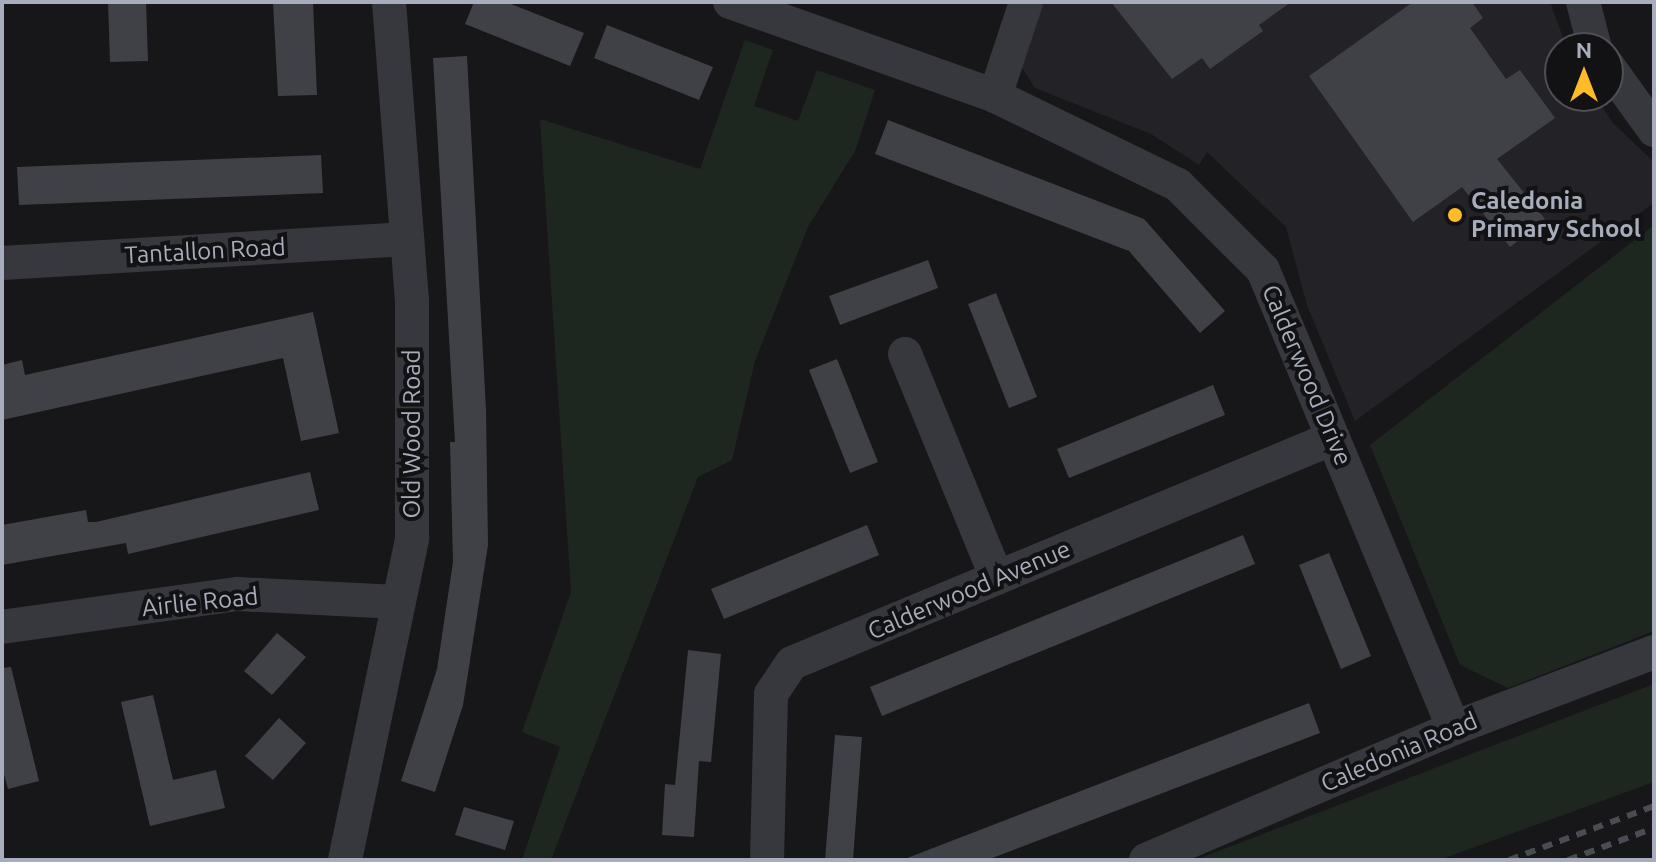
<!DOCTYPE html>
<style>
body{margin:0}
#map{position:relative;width:1656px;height:862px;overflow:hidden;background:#171719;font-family:Ubuntu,sans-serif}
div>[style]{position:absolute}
.built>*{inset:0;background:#232226}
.green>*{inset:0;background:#1e271f}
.building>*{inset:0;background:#404146}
.minor>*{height:34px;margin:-17px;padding:0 17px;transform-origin:17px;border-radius:17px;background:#37383e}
.rail>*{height:6px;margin-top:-3px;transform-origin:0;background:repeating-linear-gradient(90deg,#4a4c53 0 10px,transparent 0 18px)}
.dots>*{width:22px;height:22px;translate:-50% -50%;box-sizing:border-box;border:4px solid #121214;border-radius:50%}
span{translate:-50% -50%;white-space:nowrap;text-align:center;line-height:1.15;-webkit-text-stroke:8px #121214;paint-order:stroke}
.poi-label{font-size:24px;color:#a7adba;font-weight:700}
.left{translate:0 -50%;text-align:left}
.street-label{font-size:24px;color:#a7adba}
.frame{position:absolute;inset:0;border:4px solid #a7adba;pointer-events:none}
.north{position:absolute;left:1544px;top:32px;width:80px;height:80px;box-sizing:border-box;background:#121214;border:2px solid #4e5056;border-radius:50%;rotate:0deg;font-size:22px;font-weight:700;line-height:32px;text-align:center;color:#a7adba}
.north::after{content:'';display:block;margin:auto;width:28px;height:36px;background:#ffbb28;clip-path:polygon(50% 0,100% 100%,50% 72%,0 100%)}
</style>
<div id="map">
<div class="built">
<div style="clip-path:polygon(1035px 2px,1550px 2px,1567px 48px,1560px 48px,1560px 96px,1595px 96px,1613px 123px,1654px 162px,1654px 203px,1355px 421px,1307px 305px,1286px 227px,1207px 152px,1199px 165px,1151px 134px,1035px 88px,1019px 63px)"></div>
</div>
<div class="green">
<div style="clip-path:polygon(745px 40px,773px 50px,754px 106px,798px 121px,817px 70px,875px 90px,855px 151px,808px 227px,755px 361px,732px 460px,698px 477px,551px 860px,522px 860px,560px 747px,522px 732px,571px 592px,540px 119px,700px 169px)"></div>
<div style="clip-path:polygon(1654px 225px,1654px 631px,1508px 688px,1460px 665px,1370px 445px)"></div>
<div style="clip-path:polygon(1654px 684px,1654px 782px,1439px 860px,1195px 860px)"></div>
</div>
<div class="building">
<div style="clip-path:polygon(108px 2px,146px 2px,148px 61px,110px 62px)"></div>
<div style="clip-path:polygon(273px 2px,313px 2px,317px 95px,278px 96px)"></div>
<div style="clip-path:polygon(474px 2px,506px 2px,584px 33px,570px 66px,465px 24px)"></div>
<div style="clip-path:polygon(1111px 2px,1291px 2px,1259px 25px,1263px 31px,1210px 69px,1202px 58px,1172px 79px)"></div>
<div style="clip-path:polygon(1413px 2px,1472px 2px,1483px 18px,1470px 28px,1506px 79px,1520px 70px,1555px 118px,1497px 159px,1545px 219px,1510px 247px,1462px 187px,1413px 222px,1309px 76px)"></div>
<div style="clip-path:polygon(607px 25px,713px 67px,699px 100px,594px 58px)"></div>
<div style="clip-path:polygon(467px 56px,486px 410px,488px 545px,463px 705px,435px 792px,401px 781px,437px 669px,453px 562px,450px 442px,455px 442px,433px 58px)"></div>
<div style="clip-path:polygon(888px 120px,1144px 219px,1225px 311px,1200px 333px,1129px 251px,875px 154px)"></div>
<div style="clip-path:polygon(321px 155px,323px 193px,19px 205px,17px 167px)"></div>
<div style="clip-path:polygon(928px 260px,938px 288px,840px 325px,829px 296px)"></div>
<div style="clip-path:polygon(996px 293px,1037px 397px,1009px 408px,968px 304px)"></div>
<div style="clip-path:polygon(313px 312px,339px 433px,301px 441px,283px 358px,2px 420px,2px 365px,22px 360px,25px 375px)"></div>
<div style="clip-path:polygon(837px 359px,878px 462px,850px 473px,809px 370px)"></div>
<div style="clip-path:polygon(1213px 385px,1225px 415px,1069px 478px,1057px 449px)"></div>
<div style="clip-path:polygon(310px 472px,319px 510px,128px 554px,126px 543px,2px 565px,2px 525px,86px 510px,88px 522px,96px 522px)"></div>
<div style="clip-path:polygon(867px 525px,879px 555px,724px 619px,711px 589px)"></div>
<div style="clip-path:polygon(1243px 535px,1255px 564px,882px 716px,870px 687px)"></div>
<div style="clip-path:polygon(1329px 553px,1371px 656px,1341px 669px,1299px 565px)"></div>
<div style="clip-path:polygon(277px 633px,306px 657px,272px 695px,244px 671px)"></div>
<div style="clip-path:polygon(688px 650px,721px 654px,711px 762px,699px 761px,694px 837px,662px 835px,665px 784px,675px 785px)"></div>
<div style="clip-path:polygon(11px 667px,39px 781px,8px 789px,2px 767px,2px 668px)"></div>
<div style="clip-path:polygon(153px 695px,173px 780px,216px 770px,225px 808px,150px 826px,121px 702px)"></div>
<div style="clip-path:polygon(1309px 703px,1320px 733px,987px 860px,902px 860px)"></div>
<div style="clip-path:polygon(279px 718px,306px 743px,273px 780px,245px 756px)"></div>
<div style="clip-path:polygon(835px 735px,862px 737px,853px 860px,825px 860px)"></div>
<div style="clip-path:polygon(464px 807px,514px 821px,505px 850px,455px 835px)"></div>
</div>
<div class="minor">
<div style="left:730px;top:2px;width:281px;rotate:19.5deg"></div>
<div style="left:995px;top:96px;width:203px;rotate:25.9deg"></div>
<div style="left:1178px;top:185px;width:120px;rotate:45deg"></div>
<div style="left:1263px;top:270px;width:496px;rotate:67.4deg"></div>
<div style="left:1583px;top:2px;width:48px;rotate:75.4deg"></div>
<div style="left:1608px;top:66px;width:79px;rotate:54.3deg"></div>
<div style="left:995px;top:96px;width:99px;rotate:-71.7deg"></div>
<div style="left:2px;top:263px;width:406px;rotate:-3.4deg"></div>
<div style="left:905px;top:354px;width:242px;rotate:67.7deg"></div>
<div style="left:2px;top:627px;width:238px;rotate:-8deg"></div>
<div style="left:238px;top:594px;width:160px;rotate:2.9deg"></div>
<div style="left:345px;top:860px;width:329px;rotate:-78.2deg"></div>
<div style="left:412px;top:538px;width:237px;rotate:-90deg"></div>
<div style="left:412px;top:301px;width:300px;rotate:-94.4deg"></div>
<div style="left:767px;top:860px;width:166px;rotate:-88.6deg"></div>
<div style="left:771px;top:694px;width:37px;rotate:-56deg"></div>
<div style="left:792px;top:663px;width:586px;rotate:-22.58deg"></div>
<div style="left:1146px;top:860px;width:335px;rotate:-23.2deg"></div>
<div style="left:1454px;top:728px;width:214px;rotate:-20.8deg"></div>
</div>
<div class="rail">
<div style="left:1509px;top:860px;width:155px;rotate:-20.4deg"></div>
<div style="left:1568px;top:860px;width:92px;rotate:-20.4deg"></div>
</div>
<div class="dots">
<div style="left:1455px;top:215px;background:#ffbb28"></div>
</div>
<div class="poi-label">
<span class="left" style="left:1471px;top:215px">Caledonia<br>Primary School</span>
</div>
<div class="street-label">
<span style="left:205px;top:251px;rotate:-3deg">Tantallon Road</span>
<span style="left:1307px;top:375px;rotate:67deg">Calderwood Drive</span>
<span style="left:412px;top:434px;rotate:-90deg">Old Wood Road</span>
<span style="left:969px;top:590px;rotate:-23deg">Calderwood Avenue</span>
<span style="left:200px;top:602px;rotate:-6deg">Airlie Road</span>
<span style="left:1399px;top:752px;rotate:-23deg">Caledonia Road</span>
</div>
<div class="frame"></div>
<div class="north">N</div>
</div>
